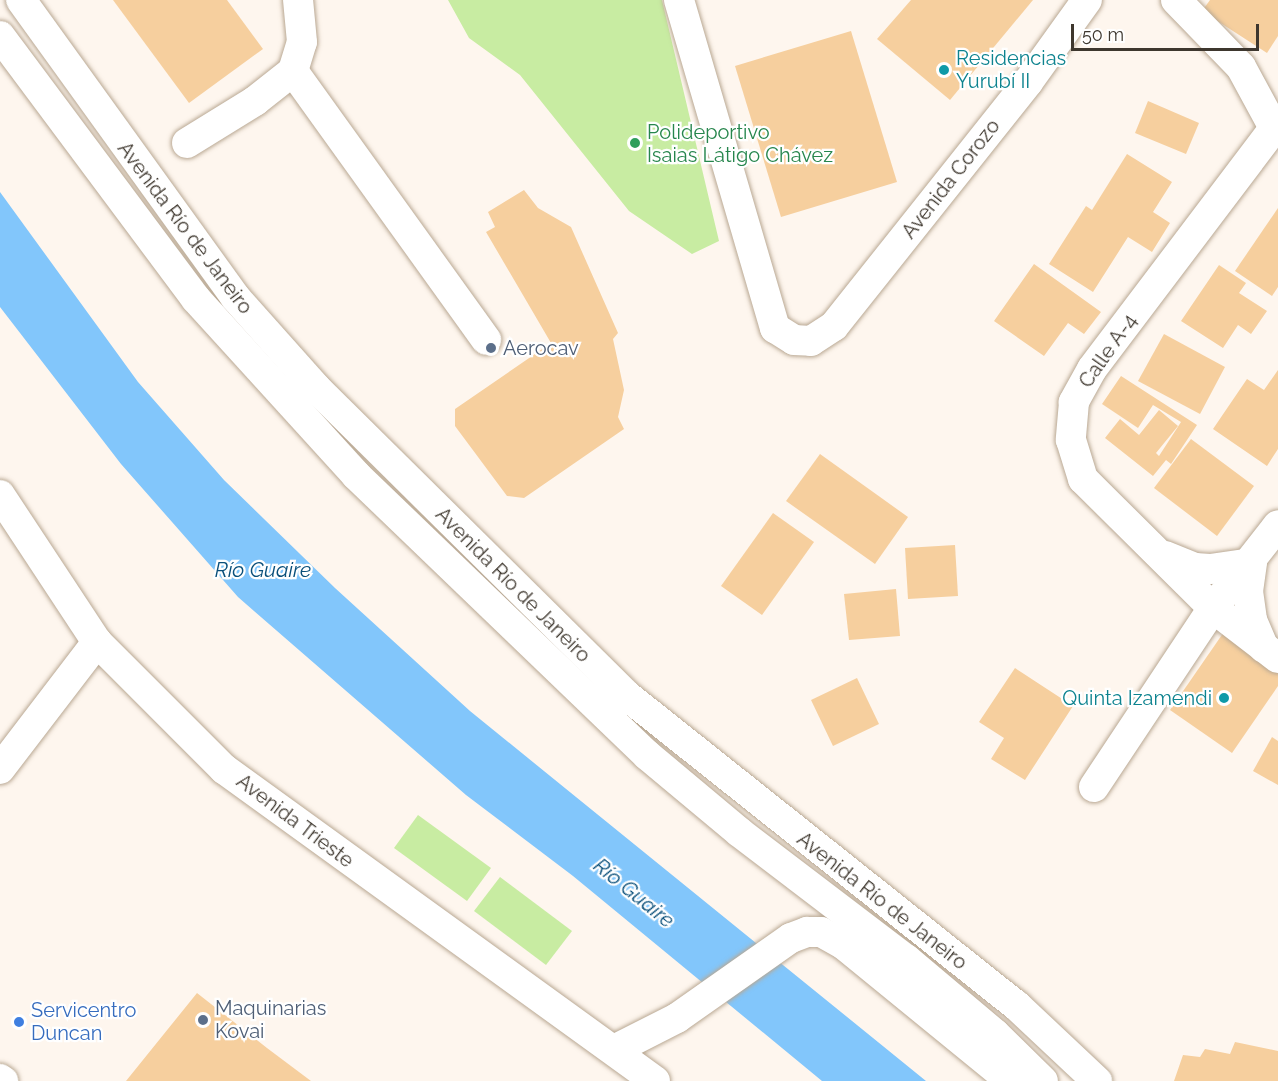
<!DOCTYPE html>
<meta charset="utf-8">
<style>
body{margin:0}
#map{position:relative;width:1278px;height:1081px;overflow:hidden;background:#fef6ee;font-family:Raleway,sans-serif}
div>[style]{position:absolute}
.green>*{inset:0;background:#c8eca2}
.water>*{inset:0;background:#82c6fb}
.building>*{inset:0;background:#f6cf9e}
.roads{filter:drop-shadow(0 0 2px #b9a893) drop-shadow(0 0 2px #b9a893)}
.minor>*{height:30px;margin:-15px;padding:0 15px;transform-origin:15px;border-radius:15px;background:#fff}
.dots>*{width:16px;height:16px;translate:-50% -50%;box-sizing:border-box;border:3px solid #fff;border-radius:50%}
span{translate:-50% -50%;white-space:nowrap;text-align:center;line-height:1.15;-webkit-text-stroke:4.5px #fff;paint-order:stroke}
.culture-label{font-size:20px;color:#0d838f}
.left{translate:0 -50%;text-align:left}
.right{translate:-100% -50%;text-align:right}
.leisure-label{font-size:20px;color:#27864d}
.street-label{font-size:20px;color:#3e372e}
.service-label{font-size:20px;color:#4e5e75}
.shop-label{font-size:20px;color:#366cbe}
.water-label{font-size:21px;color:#094f7a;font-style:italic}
.scale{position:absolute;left:1071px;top:24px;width:188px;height:27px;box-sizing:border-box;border:3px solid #3e372e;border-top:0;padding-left:8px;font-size:18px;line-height:21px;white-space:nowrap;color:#3e372e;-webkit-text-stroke:4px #fff;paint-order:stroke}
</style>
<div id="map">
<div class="green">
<div style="clip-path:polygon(448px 0,662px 0,719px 241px,692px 254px,629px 211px,520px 75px,469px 38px)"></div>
<div style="clip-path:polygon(418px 815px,491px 868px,467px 901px,394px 848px)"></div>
<div style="clip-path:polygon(500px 877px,572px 931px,546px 965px,474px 911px)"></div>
</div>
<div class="water">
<div style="clip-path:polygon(0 192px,138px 382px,224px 480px,335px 588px,470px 711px,926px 1081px,822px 1081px,573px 876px,466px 795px,238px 597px,121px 464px,0 307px)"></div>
</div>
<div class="building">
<div style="clip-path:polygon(113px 0,227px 0,263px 49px,189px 103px)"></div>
<div style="clip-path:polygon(911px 0,1033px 0,950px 100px,877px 39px)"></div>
<div style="clip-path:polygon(1210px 0,1278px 0,1278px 36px,1267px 53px,1202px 11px)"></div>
<div style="clip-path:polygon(851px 31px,897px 182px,781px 217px,735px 66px)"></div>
<div style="clip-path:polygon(1148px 101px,1199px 123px,1186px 154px,1135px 133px)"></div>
<div style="clip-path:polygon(1127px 154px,1172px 182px,1153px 212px,1170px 223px,1152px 252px,1128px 237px,1093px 292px,1049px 264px,1086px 206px,1092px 210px)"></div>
<div style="clip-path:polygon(524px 190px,538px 208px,571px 227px,618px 333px,613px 339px,624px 390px,618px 417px,624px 429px,524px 498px,507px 496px,455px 426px,455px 409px,551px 343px,486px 232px,495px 227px,488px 212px)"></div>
<div style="clip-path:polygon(1278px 208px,1278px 287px,1272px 296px,1235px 271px)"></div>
<div style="clip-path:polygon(1034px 264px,1101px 312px,1084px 334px,1068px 323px,1044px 356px,994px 321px)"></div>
<div style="clip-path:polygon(1219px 265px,1246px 283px,1239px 293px,1267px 311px,1251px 334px,1238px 325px,1223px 348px,1181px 321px)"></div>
<div style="clip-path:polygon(1164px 334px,1225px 367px,1200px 414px,1138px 381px)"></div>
<div style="clip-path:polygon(1278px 370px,1278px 449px,1267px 466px,1213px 429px,1247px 379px,1264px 390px)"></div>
<div style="clip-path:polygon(1121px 376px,1197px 425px,1171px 464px,1166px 460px,1153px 476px,1105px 438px,1120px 419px,1139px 435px,1159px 410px,1178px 426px,1156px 453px,1159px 456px,1181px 422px,1153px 405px,1138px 428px,1102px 404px)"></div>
<div style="clip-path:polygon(1191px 439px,1254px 486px,1217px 536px,1154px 488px)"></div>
<div style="clip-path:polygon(820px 454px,908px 517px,875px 564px,786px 501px)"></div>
<div style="clip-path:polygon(773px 513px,814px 542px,762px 615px,721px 586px)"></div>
<div style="clip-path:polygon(955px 545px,958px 596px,908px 599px,905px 548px)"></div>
<div style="clip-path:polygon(896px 589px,900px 636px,849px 640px,844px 594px)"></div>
<div style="clip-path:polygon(1226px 629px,1278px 664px,1278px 686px,1232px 753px,1170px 710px)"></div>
<div style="clip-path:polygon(1015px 668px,1073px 706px,1025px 780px,991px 759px,1004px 738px,979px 722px)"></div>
<div style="clip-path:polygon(857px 678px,879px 724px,833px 746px,811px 700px)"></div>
<div style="clip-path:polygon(1272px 737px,1278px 741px,1278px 785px,1253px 771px)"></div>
<div style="clip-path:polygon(197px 993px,267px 1048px,311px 1081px,126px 1081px)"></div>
<div style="clip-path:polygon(1235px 1042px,1278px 1051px,1278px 1081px,1174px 1081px,1183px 1055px,1200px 1057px,1205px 1049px,1230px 1054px)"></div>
</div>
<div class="roads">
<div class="minor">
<div style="left:21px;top:0;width:366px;rotate:54.2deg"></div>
<div style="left:235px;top:297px;width:122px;rotate:48.3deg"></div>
<div style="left:316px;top:388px;width:436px;rotate:44.7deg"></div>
<div style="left:626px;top:695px;width:500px;rotate:38.5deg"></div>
<div style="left:1017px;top:1006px;width:110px;rotate:43.2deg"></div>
<div style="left:679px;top:0;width:342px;rotate:73.7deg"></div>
<div style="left:775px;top:328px;width:22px;rotate:32deg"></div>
<div style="left:794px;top:340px;width:17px;rotate:3deg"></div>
<div style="left:811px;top:341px;width:27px;rotate:-33deg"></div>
<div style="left:834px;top:326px;width:312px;rotate:-51.5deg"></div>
<div style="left:1028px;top:82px;width:101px;rotate:-54.3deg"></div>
<div style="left:1176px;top:0;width:93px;rotate:45.9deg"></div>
<div style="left:1241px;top:67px;width:69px;rotate:61.6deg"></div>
<div style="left:0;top:36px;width:328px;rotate:53.3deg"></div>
<div style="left:196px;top:299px;width:238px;rotate:47.7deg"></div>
<div style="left:356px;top:475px;width:404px;rotate:43.9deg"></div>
<div style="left:647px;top:755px;width:120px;rotate:39.9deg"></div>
<div style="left:739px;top:832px;width:210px;rotate:37.3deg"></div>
<div style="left:906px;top:959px;width:116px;rotate:40.1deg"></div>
<div style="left:995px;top:1034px;width:67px;rotate:44.4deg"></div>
<div style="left:293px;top:71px;width:331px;rotate:54.3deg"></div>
<div style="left:1278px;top:123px;width:308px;rotate:127.1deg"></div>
<div style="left:1092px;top:369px;width:38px;rotate:119deg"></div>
<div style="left:1074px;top:402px;width:38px;rotate:95deg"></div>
<div style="left:1071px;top:440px;width:41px;rotate:72.9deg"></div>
<div style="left:1083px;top:479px;width:183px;rotate:44.8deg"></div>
<div style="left:1213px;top:608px;width:82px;rotate:37.6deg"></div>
<div style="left:187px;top:143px;width:80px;rotate:-31.7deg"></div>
<div style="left:255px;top:101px;width:48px;rotate:-38.3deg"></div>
<div style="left:293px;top:71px;width:30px;rotate:-73deg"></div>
<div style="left:302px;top:42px;width:42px;rotate:-95.4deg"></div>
<div style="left:0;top:495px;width:176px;rotate:56.6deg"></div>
<div style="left:97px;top:642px;width:180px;rotate:45deg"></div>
<div style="left:224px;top:769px;width:532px;rotate:35.9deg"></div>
<div style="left:1165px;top:556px;width:32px;rotate:22deg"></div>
<div style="left:1195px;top:568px;width:15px;rotate:4deg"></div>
<div style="left:1210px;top:569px;width:42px;rotate:-8.1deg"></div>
<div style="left:1252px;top:563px;width:28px;rotate:98deg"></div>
<div style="left:1248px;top:591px;width:29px;rotate:82deg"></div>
<div style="left:1252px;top:620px;width:30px;rotate:67deg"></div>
<div style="left:0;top:769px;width:160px;rotate:-52.6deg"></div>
<div style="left:1094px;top:787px;width:215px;rotate:-56.4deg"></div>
<div style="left:1213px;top:608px;width:105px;rotate:-51.9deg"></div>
<div style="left:614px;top:1050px;width:71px;rotate:-26.9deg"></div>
<div style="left:677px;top:1018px;width:139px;rotate:-35.1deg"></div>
<div style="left:791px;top:938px;width:17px;rotate:-21deg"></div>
<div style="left:807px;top:932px;width:14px"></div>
<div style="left:821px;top:932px;width:26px;rotate:29deg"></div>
<div style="left:844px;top:945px;width:215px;rotate:39.2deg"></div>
<div style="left:0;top:1079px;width:4px;rotate:34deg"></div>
</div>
</div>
<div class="dots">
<div style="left:944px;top:70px;background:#0f9aa8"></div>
<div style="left:635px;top:143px;background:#2e9e5b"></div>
<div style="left:491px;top:348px;background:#5c6f8a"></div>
<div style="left:1224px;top:698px;background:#0f9aa8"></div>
<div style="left:203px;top:1020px;background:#5c6f8a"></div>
<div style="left:19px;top:1022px;background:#3f7fe0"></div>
</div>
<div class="culture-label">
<span class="left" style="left:956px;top:70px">Residencias<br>Yurubí II</span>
<span class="right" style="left:1212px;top:698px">Quinta Izamendi</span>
</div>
<div class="leisure-label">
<span class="left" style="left:647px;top:144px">Polideportivo<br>Isaias Látigo Chávez</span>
</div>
<div class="street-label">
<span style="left:951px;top:179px;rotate:-52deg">Avenida Corozo</span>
<span style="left:185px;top:228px;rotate:53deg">Avenida Río de Janeiro</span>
<span style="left:1108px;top:351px;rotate:-55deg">Calle A-4</span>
<span style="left:513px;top:585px;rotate:45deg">Avenida Río de Janeiro</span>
<span style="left:295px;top:821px;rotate:37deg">Avenida Trieste</span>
<span style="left:882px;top:901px;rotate:38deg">Avenida Río de Janeiro</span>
</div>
<div class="service-label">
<span class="left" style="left:503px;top:348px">Aerocav</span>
<span class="left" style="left:215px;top:1020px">Maquinarias<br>Kovai</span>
</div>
<div class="shop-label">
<span class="left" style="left:31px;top:1022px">Servicentro<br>Duncan</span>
</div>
<div class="water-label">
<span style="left:263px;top:570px">Río Guaire</span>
<span style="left:634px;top:893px;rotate:39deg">Río Guaire</span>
</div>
<div class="scale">50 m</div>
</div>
